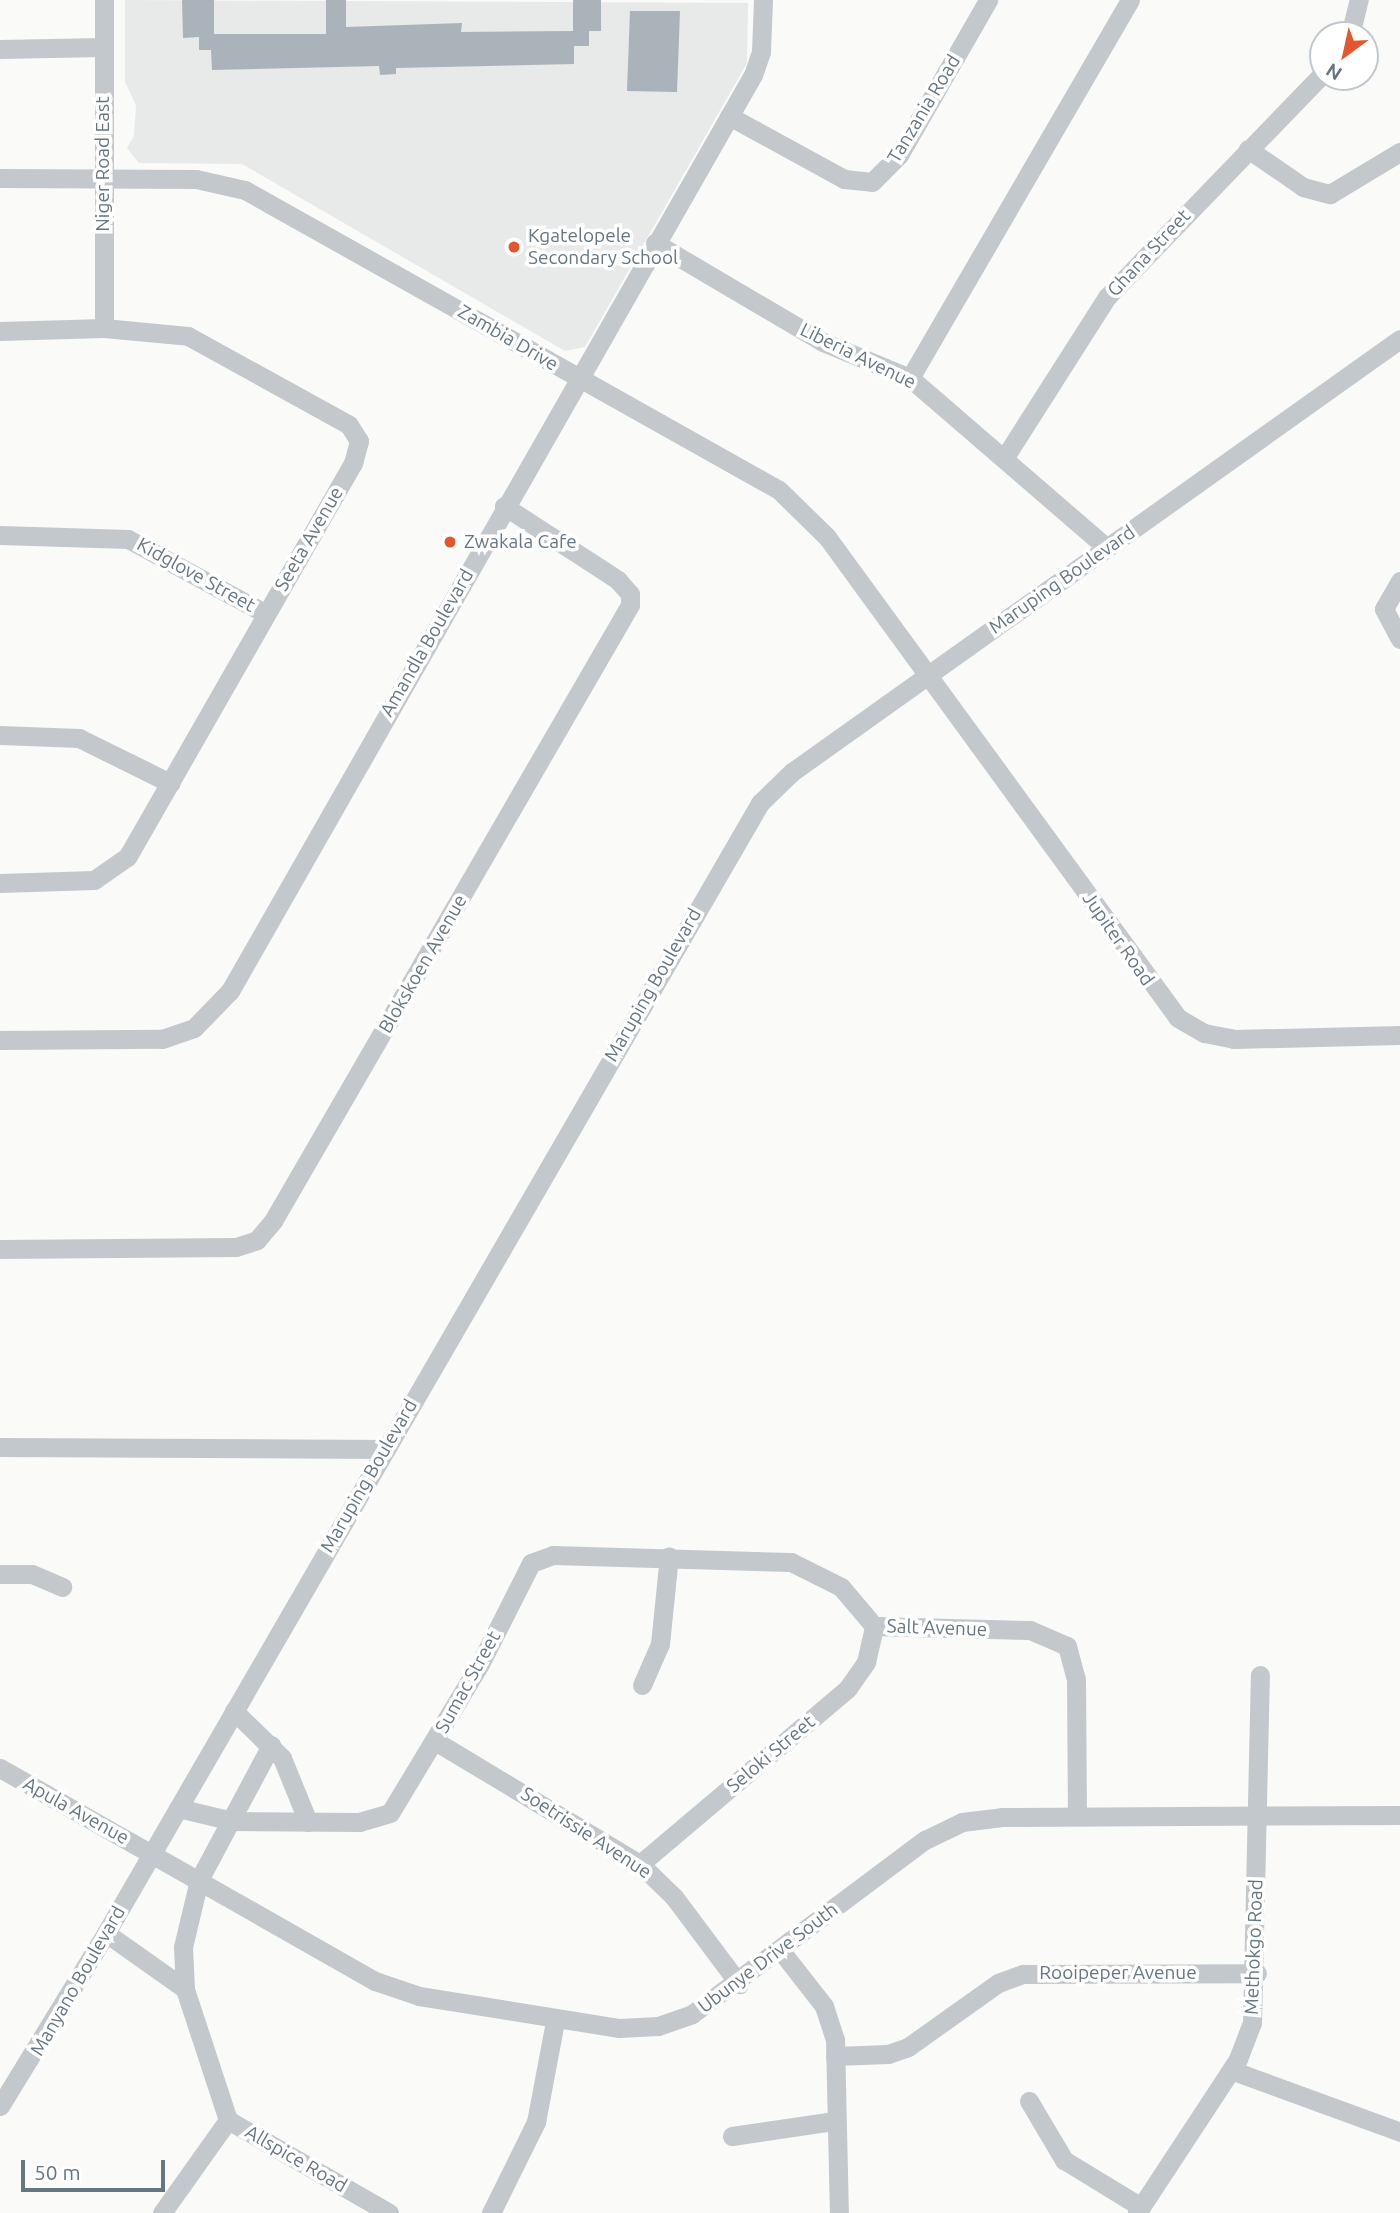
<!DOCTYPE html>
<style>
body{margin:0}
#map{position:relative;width:1400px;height:2213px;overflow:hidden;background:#fafaf8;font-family:Ubuntu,sans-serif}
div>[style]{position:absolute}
.built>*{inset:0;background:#e8e9e9}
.building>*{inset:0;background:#aab3b9}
.minor>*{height:19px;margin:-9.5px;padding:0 9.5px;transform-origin:9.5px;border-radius:9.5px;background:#c3c8cc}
.dots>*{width:19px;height:19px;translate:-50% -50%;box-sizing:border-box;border:4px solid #fff;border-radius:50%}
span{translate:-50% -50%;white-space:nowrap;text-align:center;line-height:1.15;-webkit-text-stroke:7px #fff;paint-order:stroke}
.street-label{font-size:19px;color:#657683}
.poi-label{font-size:19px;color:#657683}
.left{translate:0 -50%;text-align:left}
.north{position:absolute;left:1309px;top:21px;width:70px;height:70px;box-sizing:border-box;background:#fff;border:2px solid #c1c8cd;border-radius:50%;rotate:213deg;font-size:19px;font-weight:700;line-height:28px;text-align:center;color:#657683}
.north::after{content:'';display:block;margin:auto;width:24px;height:32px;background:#e4572e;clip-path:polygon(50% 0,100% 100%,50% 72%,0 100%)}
.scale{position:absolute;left:21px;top:2160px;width:144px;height:32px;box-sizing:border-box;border:4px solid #657683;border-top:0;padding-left:9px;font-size:21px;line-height:24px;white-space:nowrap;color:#657683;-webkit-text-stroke:5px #fff;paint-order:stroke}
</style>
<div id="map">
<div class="built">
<div style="clip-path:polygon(125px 0,748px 3px,747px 63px,585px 347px,565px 351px,242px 164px,139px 163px,127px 148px,134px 136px,136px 105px,125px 82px)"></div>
</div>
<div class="building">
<div style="clip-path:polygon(182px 0,214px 0,214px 34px,326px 34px,326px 0,346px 0,346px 27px,462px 23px,461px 32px,573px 31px,573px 0,601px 0,601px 31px,589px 31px,589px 46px,574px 46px,574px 64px,396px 68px,396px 74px,380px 75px,379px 66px,212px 70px,211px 50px,199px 50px,199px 37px,183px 38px)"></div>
<div style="clip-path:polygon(630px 11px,680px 11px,677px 92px,627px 91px)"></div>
</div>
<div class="minor">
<div style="left:104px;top:0;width:328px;rotate:90deg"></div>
<div style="left:1350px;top:35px;width:36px;rotate:-76deg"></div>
<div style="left:0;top:49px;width:102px;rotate:-1.1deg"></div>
<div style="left:729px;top:116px;width:131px;rotate:28.7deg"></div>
<div style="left:844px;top:179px;width:28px;rotate:6deg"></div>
<div style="left:872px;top:182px;width:38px;rotate:-45deg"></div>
<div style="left:899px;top:155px;width:179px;rotate:-60.1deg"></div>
<div style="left:1248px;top:149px;width:67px;rotate:34.6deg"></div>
<div style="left:1303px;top:187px;width:28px;rotate:15deg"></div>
<div style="left:1330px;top:194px;width:82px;rotate:-31deg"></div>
<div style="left:0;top:178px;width:196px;rotate:0.3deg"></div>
<div style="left:196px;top:179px;width:50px;rotate:12.7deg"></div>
<div style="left:245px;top:190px;width:612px;rotate:29.33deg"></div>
<div style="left:779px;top:490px;width:67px;rotate:44.4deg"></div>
<div style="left:827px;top:537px;width:595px;rotate:53.88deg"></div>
<div style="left:1178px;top:1018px;width:30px;rotate:30deg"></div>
<div style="left:1204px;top:1033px;width:31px;rotate:11deg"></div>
<div style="left:1234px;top:1039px;width:166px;rotate:-1.4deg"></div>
<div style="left:655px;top:243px;width:195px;rotate:30.5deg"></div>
<div style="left:823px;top:342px;width:94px;rotate:22.5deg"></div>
<div style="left:910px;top:378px;width:260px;rotate:40.8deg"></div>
<div style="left:0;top:331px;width:104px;rotate:-1.7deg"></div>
<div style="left:104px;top:328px;width:84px;rotate:5.4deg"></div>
<div style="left:188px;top:336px;width:184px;rotate:28.9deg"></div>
<div style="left:349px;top:425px;width:19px;rotate:58deg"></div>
<div style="left:359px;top:441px;width:23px;rotate:105deg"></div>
<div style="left:353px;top:463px;width:454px;rotate:119.8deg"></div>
<div style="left:127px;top:857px;width:40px;rotate:145.1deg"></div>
<div style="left:94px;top:880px;width:94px;rotate:178.2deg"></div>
<div style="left:910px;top:378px;width:437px;rotate:-59.8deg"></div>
<div style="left:1005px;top:457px;width:190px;rotate:-57.5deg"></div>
<div style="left:1107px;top:297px;width:311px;rotate:-46deg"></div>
<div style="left:0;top:535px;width:128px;rotate:1.8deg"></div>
<div style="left:128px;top:539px;width:157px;rotate:28.5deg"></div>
<div style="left:1400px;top:581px;width:32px;rotate:120deg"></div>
<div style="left:1384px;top:609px;width:34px;rotate:62deg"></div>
<div style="left:0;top:735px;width:79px;rotate:2.2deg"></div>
<div style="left:79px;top:738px;width:102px;rotate:26.3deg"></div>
<div style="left:0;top:1040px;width:162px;rotate:-0.4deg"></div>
<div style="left:162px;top:1039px;width:34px;rotate:-19deg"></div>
<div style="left:194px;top:1028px;width:52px;rotate:-45.8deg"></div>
<div style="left:230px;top:991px;width:1055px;rotate:-60.28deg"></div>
<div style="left:753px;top:75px;width:24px;rotate:-71deg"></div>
<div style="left:761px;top:52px;width:52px;rotate:-87.8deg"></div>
<div style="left:0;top:1249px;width:236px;rotate:-0.5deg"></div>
<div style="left:236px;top:1247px;width:22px;rotate:-18deg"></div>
<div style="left:257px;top:1240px;width:25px;rotate:-50deg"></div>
<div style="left:273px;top:1221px;width:712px;rotate:-59.91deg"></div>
<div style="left:630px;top:605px;width:11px;rotate:-90deg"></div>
<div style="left:630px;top:594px;width:18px;rotate:-131deg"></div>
<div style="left:618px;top:580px;width:136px;rotate:-147deg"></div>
<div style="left:0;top:1447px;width:385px;rotate:0.3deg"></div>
<div style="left:0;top:1574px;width:32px"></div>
<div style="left:32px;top:1574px;width:33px;rotate:23deg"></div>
<div style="left:874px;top:1626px;width:156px;rotate:1.5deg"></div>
<div style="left:1030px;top:1630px;width:40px;rotate:23.4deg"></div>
<div style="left:1067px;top:1646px;width:34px;rotate:75deg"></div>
<div style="left:1076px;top:1679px;width:137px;rotate:89.6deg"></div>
<div style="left:642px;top:1685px;width:45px;rotate:-66.3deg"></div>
<div style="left:660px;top:1644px;width:88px;rotate:-84.2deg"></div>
<div style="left:234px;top:1711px;width:67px;rotate:44.4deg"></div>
<div style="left:282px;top:1758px;width:69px;rotate:67.9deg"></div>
<div style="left:435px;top:1741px;width:239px;rotate:31deg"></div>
<div style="left:640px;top:1864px;width:47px;rotate:44.1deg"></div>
<div style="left:674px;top:1897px;width:109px;rotate:53.2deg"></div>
<div style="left:0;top:1768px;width:431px;rotate:29.6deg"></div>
<div style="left:375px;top:1981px;width:46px;rotate:18.8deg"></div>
<div style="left:419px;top:1996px;width:203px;rotate:9.1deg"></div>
<div style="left:619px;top:2028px;width:39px;rotate:-3deg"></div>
<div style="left:658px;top:2026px;width:36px;rotate:-19deg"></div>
<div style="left:692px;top:2014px;width:291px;rotate:-36.8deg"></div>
<div style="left:925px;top:1840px;width:41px;rotate:-25.9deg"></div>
<div style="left:962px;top:1822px;width:40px;rotate:-7.1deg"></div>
<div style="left:1002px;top:1817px;width:398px;rotate:-0.3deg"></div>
<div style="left:178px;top:1808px;width:56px;rotate:13.5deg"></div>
<div style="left:232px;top:1821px;width:127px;rotate:0.5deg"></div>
<div style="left:359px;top:1822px;width:32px;rotate:-16deg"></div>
<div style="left:390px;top:1813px;width:174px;rotate:-58.9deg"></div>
<div style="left:480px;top:1664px;width:113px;rotate:-63.2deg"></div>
<div style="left:531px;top:1563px;width:23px;rotate:-20deg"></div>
<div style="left:553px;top:1555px;width:238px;rotate:1.7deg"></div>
<div style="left:791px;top:1562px;width:56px;rotate:26.6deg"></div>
<div style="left:841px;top:1587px;width:51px;rotate:49.8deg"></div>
<div style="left:640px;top:1864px;width:272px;rotate:-40.2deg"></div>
<div style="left:848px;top:1688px;width:32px;rotate:-55deg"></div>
<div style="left:866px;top:1662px;width:37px;rotate:-77deg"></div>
<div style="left:106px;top:1933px;width:97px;rotate:35.3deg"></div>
<div style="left:781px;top:1951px;width:70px;rotate:52deg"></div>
<div style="left:824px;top:2006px;width:36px;rotate:72deg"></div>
<div style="left:835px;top:2040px;width:173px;rotate:88.7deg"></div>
<div style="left:835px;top:2056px;width:53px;rotate:-2.2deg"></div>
<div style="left:888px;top:2054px;width:21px;rotate:-19deg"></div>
<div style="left:908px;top:2047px;width:110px;rotate:-35.4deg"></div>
<div style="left:998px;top:1983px;width:27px;rotate:-20deg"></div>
<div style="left:1023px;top:1974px;width:234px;rotate:-0.2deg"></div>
<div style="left:1231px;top:2070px;width:180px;rotate:20.1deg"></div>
<div style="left:1029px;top:2101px;width:69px;rotate:59.3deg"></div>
<div style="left:1064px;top:2160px;width:90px;rotate:31.4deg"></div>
<div style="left:0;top:2106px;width:203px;rotate:-58.5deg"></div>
<div style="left:106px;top:1933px;width:1306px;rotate:-59.94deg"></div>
<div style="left:760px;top:803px;width:45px;rotate:-44.1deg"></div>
<div style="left:792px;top:772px;width:746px;rotate:-35.46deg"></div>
<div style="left:228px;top:2120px;width:138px;rotate:-108.2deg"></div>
<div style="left:185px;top:1989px;width:42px;rotate:-92.7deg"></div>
<div style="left:183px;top:1947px;width:69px;rotate:-76.6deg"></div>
<div style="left:199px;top:1880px;width:153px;rotate:-61.9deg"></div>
<div style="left:228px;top:2120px;width:186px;rotate:30deg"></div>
<div style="left:732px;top:2136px;width:102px;rotate:-8.4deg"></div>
<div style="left:162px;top:2213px;width:114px;rotate:-54.6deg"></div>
<div style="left:491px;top:2213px;width:102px;rotate:-63.7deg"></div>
<div style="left:536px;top:2122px;width:103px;rotate:-79.3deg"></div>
<div style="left:1137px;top:2213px;width:184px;rotate:-56.7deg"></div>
<div style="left:1238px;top:2059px;width:39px;rotate:-69deg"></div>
<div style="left:1252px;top:2023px;width:348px;rotate:-88.7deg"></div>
</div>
<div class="dots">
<div style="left:514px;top:247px;background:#e4572e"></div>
<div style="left:450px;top:542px;background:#e4572e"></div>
</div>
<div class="street-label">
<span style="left:924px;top:109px;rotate:-59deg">Tanzania Road</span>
<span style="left:103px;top:164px;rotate:-90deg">Niger Road East</span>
<span style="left:1149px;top:253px;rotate:-47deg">Ghana Street</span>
<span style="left:508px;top:338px;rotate:30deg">Zambia Drive</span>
<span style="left:858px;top:356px;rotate:26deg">Liberia Avenue</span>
<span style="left:309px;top:539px;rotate:-60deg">Seeta Avenue</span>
<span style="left:196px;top:575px;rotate:29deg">Kidglove Street</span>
<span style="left:1062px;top:580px;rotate:-35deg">Maruping Boulevard</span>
<span style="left:427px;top:643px;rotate:-60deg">Amandla Boulevard</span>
<span style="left:1118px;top:939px;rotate:55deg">Jupiter Road</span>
<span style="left:423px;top:964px;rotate:-60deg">Blokskoen Avenue</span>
<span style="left:653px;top:985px;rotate:-60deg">Maruping Boulevard</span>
<span style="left:369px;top:1476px;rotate:-60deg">Maruping Boulevard</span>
<span style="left:937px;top:1628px;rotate:2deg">Salt Avenue</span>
<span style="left:468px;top:1682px;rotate:-61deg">Sumac Street</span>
<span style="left:771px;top:1754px;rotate:-40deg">Seloki Street</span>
<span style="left:76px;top:1811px;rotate:29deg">Apula Avenue</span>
<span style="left:586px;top:1833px;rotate:33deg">Soetrissie Avenue</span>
<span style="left:1254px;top:1947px;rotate:-88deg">Methokgo Road</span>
<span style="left:768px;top:1958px;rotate:-37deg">Ubunye Drive South</span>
<span style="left:1118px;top:1973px">Rooipeper Avenue</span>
<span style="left:78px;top:1981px;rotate:-60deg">Manyano Boulevard</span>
<span style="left:296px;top:2159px;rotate:30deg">Allspice Road</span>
</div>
<div class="poi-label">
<span class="left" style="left:528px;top:247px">Kgatelopele<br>Secondary School</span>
<span class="left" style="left:464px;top:542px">Zwakala Cafe</span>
</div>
<div class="north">N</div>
<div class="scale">50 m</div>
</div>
